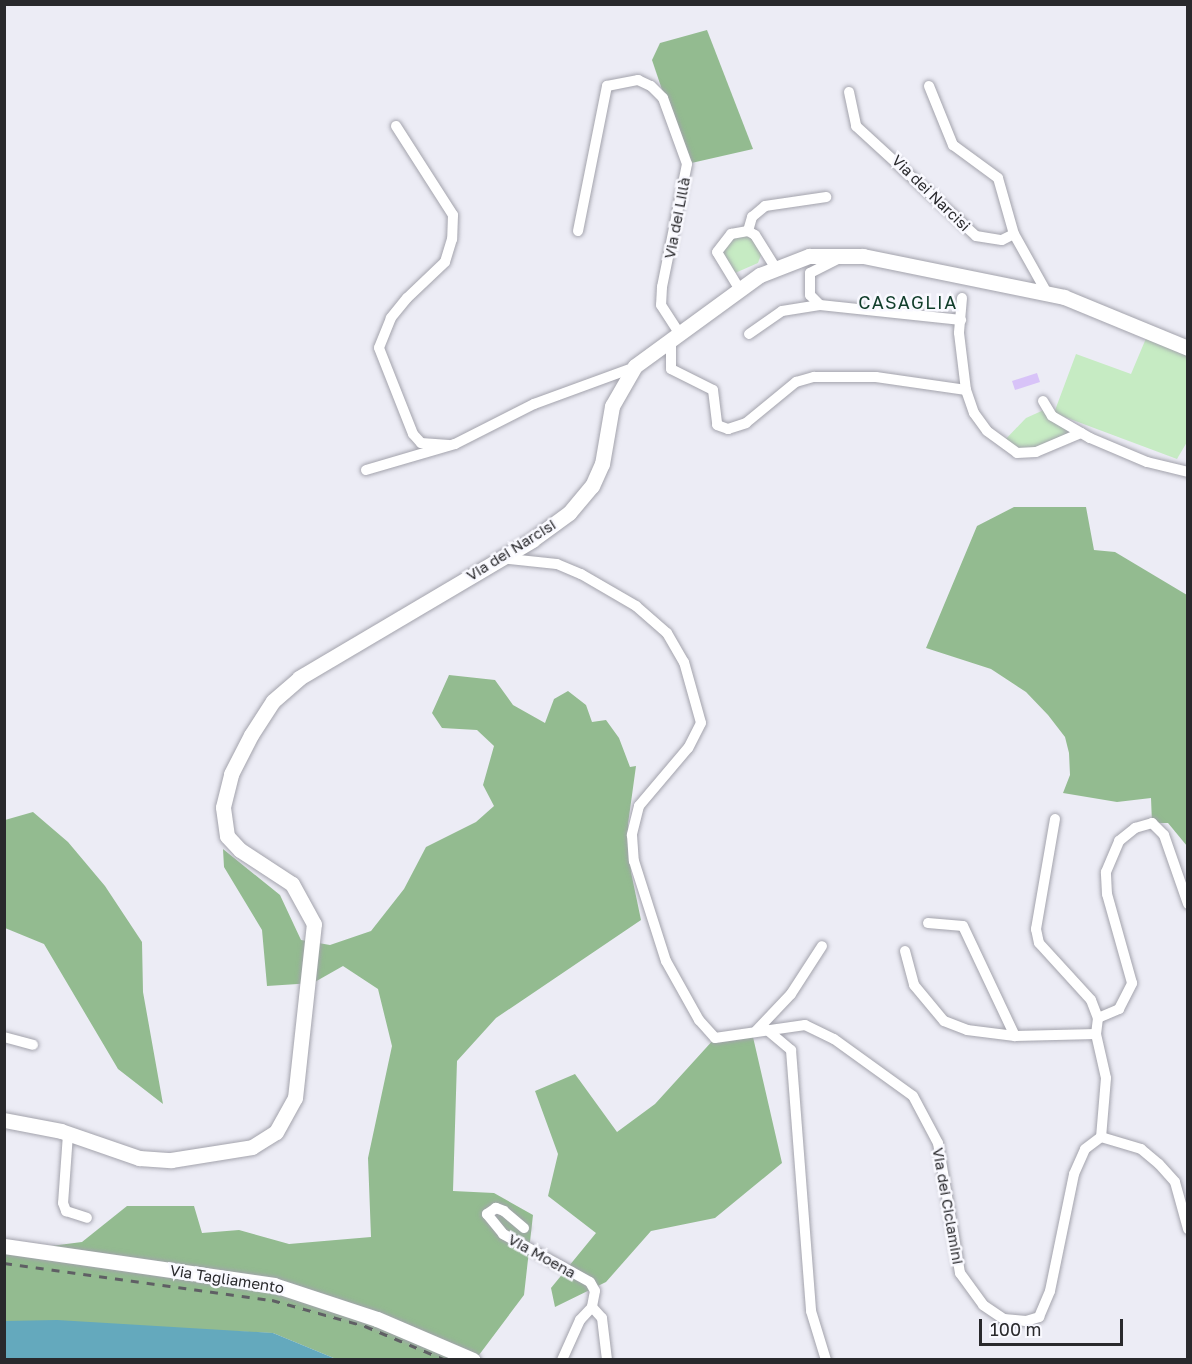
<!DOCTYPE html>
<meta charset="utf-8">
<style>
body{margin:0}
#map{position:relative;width:1192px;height:1364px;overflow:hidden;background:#ececf5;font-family:"Golos Text",sans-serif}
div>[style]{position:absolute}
.green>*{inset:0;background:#c6ebc3}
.forest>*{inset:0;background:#93bb90}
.water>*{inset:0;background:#64a9bd}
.building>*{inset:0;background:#d8c3f8}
.roads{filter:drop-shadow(0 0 2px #a3a3ac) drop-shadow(0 0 2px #a3a3ac)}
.street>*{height:10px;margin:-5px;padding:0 5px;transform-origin:5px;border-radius:5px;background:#fff}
.secondary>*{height:15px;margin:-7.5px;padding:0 7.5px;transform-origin:7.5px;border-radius:7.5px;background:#fff}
.rail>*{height:3px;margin-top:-1.5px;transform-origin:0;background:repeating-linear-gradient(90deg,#5f5f64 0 8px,transparent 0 16px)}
span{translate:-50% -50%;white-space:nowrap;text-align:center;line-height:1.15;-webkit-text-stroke:5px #f9f9ff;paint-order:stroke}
.street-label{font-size:15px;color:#29292c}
.quarter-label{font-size:18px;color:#103d2a;letter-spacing:1.5px}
.frame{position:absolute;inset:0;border:6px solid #29292c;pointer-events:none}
.scale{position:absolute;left:979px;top:1319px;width:144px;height:27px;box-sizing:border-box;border:3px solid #29292c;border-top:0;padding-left:8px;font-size:18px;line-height:21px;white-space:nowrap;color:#29292c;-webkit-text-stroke:4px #f9f9ff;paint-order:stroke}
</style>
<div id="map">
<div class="green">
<div style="clip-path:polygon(749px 235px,762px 252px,758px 263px,735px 273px,722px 251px,735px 237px)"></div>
<div style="clip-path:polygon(1147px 336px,1187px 353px,1187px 442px,1177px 459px,1054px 413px,1076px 354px,1131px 374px)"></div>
<div style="clip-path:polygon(1046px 409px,1081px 433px,1036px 452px,1001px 444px,1026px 418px)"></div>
</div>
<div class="forest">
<div style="clip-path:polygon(707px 30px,753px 149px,687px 164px,652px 60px,660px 43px)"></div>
<div style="clip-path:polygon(1014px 507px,1086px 507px,1094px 550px,1115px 552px,1187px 595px,1187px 846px,1168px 823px,1152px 823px,1151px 798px,1117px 802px,1063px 793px,1070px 775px,1069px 753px,1065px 737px,1048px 715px,1026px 692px,991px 669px,926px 648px,977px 526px)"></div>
<div style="clip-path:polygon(449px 675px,495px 680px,513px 705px,545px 723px,554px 699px,568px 691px,586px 705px,592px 722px,606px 720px,619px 738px,630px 767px,636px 766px,628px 824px,631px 872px,641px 920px,496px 1018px,457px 1061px,453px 1191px,494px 1193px,533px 1215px,524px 1295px,476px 1359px,336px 1359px,273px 1333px,5px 1322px,4px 1252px,82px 1242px,127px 1206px,194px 1206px,202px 1233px,239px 1230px,289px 1244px,371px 1237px,368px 1158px,392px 1046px,378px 989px,343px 966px,313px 983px,267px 986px,262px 930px,224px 867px,223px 849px,280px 895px,301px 940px,330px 945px,371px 931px,404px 889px,426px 847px,476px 822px,494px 806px,483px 785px,494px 746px,477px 730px,442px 728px,432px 713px)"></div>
<div style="clip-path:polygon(33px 812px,68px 842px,105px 886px,142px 942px,143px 992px,163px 1104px,118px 1069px,44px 944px,5px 928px,5px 820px)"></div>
<div style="clip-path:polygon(753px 1037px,782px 1163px,715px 1218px,651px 1231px,606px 1282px,555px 1307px,551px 1288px,596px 1233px,548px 1196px,558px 1154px,535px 1091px,575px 1074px,617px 1132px,655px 1104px,715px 1038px)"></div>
</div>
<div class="water">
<div style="clip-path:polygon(57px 1320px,273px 1333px,336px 1359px,5px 1359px,5px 1321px)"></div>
</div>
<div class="building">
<div style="clip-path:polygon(1037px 373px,1040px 382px,1015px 390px,1012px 381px)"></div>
</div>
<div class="roads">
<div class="street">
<div style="left:929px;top:86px;width:64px;rotate:67.9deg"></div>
<div style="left:953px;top:145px;width:56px;rotate:36.3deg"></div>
<div style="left:998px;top:178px;width:58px;rotate:74.1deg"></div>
<div style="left:849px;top:92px;width:35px;rotate:78deg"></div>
<div style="left:856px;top:126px;width:163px;rotate:42.5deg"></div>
<div style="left:976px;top:236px;width:26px;rotate:9deg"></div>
<div style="left:1002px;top:240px;width:13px;rotate:-27deg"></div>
<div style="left:1014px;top:234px;width:68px;rotate:60.8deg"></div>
<div style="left:396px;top:126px;width:106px;rotate:57.4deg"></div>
<div style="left:453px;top:215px;width:24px;rotate:92deg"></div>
<div style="left:452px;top:239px;width:24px;rotate:107deg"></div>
<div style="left:445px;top:262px;width:52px;rotate:136.5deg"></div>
<div style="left:407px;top:298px;width:26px;rotate:129deg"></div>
<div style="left:391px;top:318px;width:32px;rotate:112deg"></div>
<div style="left:379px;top:348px;width:92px;rotate:68.4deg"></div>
<div style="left:413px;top:434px;width:12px;rotate:48deg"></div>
<div style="left:421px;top:443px;width:28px;rotate:4deg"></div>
<div style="left:578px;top:231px;width:148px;rotate:-78.7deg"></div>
<div style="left:607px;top:86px;width:32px;rotate:-11deg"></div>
<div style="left:638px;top:80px;width:14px;rotate:25deg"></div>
<div style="left:651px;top:86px;width:17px;rotate:45deg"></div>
<div style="left:663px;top:98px;width:70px;rotate:70deg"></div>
<div style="left:687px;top:164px;width:126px;rotate:101.5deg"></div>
<div style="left:662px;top:287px;width:18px;rotate:93deg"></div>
<div style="left:661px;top:305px;width:33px;rotate:57deg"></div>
<div style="left:748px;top:231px;width:15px;rotate:-74deg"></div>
<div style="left:752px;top:217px;width:17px;rotate:-40deg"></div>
<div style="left:765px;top:206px;width:62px;rotate:-8.4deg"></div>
<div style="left:740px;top:290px;width:44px;rotate:-121.2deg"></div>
<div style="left:717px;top:252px;width:23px;rotate:-52deg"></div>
<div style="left:731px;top:234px;width:17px;rotate:-10deg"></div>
<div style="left:748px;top:231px;width:8px;rotate:30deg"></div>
<div style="left:755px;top:235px;width:38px;rotate:58deg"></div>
<div style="left:962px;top:298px;width:35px;rotate:95deg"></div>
<div style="left:959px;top:333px;width:57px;rotate:83deg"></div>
<div style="left:966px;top:390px;width:24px;rotate:71deg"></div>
<div style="left:974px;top:413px;width:22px;rotate:54deg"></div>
<div style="left:987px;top:431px;width:37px;rotate:36deg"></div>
<div style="left:1017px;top:453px;width:19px;rotate:-3deg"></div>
<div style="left:1036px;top:452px;width:49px;rotate:-22.9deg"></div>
<div style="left:820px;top:305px;width:14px;rotate:-135deg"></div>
<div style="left:810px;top:295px;width:22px;rotate:-90deg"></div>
<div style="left:810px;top:273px;width:31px;rotate:-27deg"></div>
<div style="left:749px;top:334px;width:40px;rotate:-34.9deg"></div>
<div style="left:782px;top:311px;width:38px;rotate:-9deg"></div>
<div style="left:820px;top:305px;width:142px;rotate:6.1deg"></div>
<div style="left:671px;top:339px;width:30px;rotate:90deg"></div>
<div style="left:671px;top:369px;width:47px;rotate:26.6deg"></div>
<div style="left:713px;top:390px;width:35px;rotate:83deg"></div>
<div style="left:717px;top:425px;width:12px;rotate:20deg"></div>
<div style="left:728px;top:429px;width:19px;rotate:-18deg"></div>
<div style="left:746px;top:423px;width:65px;rotate:-39.4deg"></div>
<div style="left:796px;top:382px;width:19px;rotate:-16deg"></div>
<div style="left:814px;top:377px;width:62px"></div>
<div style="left:876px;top:377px;width:91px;rotate:8.2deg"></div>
<div style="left:1043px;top:401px;width:17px;rotate:59deg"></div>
<div style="left:1052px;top:416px;width:44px;rotate:30.1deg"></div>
<div style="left:1090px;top:438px;width:62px;rotate:22.8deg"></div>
<div style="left:1147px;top:462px;width:42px;rotate:13.7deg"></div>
<div style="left:366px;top:470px;width:93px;rotate:-16.3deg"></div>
<div style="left:455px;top:444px;width:89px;rotate:-26.9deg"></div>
<div style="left:534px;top:404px;width:108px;rotate:-20.1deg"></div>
<div style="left:500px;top:558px;width:57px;rotate:6deg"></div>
<div style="left:557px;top:564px;width:26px;rotate:23deg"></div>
<div style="left:581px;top:574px;width:64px;rotate:30.2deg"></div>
<div style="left:636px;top:606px;width:41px;rotate:41.1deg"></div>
<div style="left:667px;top:633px;width:34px;rotate:60deg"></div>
<div style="left:684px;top:662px;width:63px;rotate:74.4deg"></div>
<div style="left:701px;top:723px;width:28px;rotate:117deg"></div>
<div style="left:688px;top:748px;width:76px;rotate:130.2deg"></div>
<div style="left:639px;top:806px;width:30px;rotate:104deg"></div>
<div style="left:632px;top:835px;width:26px;rotate:86deg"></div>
<div style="left:634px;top:861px;width:105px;rotate:72.3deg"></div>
<div style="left:666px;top:961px;width:68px;rotate:60.8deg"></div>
<div style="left:699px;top:1020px;width:24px;rotate:48deg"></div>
<div style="left:715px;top:1038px;width:91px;rotate:-8.2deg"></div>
<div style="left:805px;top:1025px;width:32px;rotate:26deg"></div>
<div style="left:834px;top:1039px;width:97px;rotate:35.8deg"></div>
<div style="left:913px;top:1096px;width:53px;rotate:62deg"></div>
<div style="left:938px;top:1143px;width:132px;rotate:80.4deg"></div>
<div style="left:960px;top:1273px;width:39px;rotate:54deg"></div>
<div style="left:983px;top:1305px;width:25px;rotate:34deg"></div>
<div style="left:1004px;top:1319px;width:22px;rotate:5deg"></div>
<div style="left:1026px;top:1321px;width:14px;rotate:-17deg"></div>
<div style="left:1039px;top:1317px;width:28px;rotate:-67deg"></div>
<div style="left:1050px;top:1291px;width:119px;rotate:-78.4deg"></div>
<div style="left:1074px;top:1174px;width:27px;rotate:-66deg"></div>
<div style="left:1085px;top:1149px;width:20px;rotate:-37deg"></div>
<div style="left:1101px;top:1137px;width:42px;rotate:16.7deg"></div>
<div style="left:1141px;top:1149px;width:23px;rotate:40deg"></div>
<div style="left:1159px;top:1164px;width:24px;rotate:48deg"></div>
<div style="left:1175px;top:1182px;width:49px;rotate:74.5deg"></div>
<div style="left:1055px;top:819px;width:112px;rotate:99.8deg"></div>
<div style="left:1036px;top:929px;width:14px;rotate:78deg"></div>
<div style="left:1039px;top:943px;width:77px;rotate:47.6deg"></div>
<div style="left:1091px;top:1000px;width:19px;rotate:69deg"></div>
<div style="left:1098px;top:1018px;width:16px;rotate:97deg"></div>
<div style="left:1096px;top:1034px;width:45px;rotate:77.2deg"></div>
<div style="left:1106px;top:1078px;width:59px;rotate:94.8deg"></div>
<div style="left:928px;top:923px;width:35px;rotate:5deg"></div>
<div style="left:963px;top:926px;width:122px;rotate:64.7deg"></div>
<div style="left:1015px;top:1036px;width:81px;rotate:-1.4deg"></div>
<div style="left:905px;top:951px;width:35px;rotate:75deg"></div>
<div style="left:914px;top:985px;width:47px;rotate:50.2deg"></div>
<div style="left:944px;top:1021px;width:25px;rotate:21deg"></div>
<div style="left:967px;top:1030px;width:48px;rotate:7.1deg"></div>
<div style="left:1098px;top:1018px;width:23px;rotate:-23deg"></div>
<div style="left:1119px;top:1009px;width:29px;rotate:-63deg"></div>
<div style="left:1132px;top:983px;width:92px;rotate:-105.7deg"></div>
<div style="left:1107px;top:894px;width:22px;rotate:-93deg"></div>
<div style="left:1106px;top:872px;width:34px;rotate:-67deg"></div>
<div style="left:1119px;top:841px;width:21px;rotate:-39deg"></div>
<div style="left:1135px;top:828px;width:18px;rotate:-16deg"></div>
<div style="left:1152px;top:823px;width:17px;rotate:45deg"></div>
<div style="left:1164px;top:835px;width:73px;rotate:70.8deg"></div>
<div style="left:766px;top:1029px;width:33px;rotate:40deg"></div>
<div style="left:791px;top:1050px;width:262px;rotate:85.6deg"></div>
<div style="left:811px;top:1311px;width:51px;rotate:73deg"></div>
<div style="left:756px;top:1031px;width:51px;rotate:-46.6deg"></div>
<div style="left:791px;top:994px;width:57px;rotate:-57.1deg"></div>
<div style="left:4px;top:1037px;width:30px;rotate:15deg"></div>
<div style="left:68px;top:1134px;width:69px;rotate:94.1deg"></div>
<div style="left:63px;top:1203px;width:9px;rotate:69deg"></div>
<div style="left:66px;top:1211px;width:22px;rotate:18deg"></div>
<div style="left:524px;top:1228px;width:26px;rotate:-140deg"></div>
<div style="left:504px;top:1211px;width:9px;rotate:-159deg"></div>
<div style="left:496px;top:1208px;width:11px;rotate:146deg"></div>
<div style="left:487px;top:1214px;width:26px;rotate:51deg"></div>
<div style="left:503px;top:1234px;width:99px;rotate:28.9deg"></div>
<div style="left:590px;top:1282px;width:10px;rotate:61deg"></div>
<div style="left:595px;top:1291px;width:16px;rotate:101deg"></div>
<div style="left:562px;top:1360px;width:44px;rotate:-65.8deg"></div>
<div style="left:580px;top:1320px;width:18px;rotate:-47deg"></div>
<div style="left:592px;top:1307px;width:15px;rotate:48deg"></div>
<div style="left:602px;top:1318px;width:42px;rotate:83.2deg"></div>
</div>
<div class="secondary">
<div style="left:4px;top:1120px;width:58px;rotate:10.9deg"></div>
<div style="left:61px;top:1131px;width:83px;rotate:19.1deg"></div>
<div style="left:139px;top:1158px;width:32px;rotate:4deg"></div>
<div style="left:171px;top:1160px;width:82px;rotate:-9.1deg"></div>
<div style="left:252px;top:1147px;width:28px;rotate:-32deg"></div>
<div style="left:276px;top:1132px;width:39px;rotate:-61deg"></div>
<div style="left:295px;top:1098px;width:175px;rotate:-83.8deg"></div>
<div style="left:314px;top:924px;width:46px;rotate:-118.8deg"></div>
<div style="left:292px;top:884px;width:62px;rotate:-146.8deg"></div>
<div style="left:240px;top:850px;width:19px;rotate:-133deg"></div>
<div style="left:227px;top:836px;width:29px;rotate:-98deg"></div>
<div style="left:223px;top:807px;width:34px;rotate:-76deg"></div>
<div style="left:231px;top:774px;width:44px;rotate:-62.9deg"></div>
<div style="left:251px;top:735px;width:40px;rotate:-57.1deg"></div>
<div style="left:273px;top:701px;width:35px;rotate:-41deg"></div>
<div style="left:299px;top:678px;width:271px;rotate:-30.6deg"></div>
<div style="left:532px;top:540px;width:46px;rotate:-36.1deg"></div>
<div style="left:569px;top:513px;width:35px;rotate:-50deg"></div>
<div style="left:592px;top:486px;width:24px;rotate:-66deg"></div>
<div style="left:602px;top:464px;width:59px;rotate:-80.2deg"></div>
<div style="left:612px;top:406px;width:46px;rotate:-60.1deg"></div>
<div style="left:635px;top:366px;width:155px;rotate:-36.1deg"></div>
<div style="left:760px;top:275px;width:53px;rotate:-21.2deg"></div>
<div style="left:809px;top:256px;width:54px"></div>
<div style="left:863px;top:256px;width:205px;rotate:11.5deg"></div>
<div style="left:1064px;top:297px;width:134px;rotate:22.4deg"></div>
<div style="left:4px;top:1246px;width:273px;rotate:8.2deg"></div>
<div style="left:274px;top:1285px;width:108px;rotate:18.3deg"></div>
<div style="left:377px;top:1319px;width:104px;rotate:23.1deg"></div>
</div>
</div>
<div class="rail">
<div style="left:4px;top:1263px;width:271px;rotate:7.9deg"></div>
<div style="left:272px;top:1300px;width:97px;rotate:15.6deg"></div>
<div style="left:365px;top:1326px;width:88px;rotate:22.8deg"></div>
</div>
<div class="street-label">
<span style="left:931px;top:193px;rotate:44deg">Via dei Narcisi</span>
<span style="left:677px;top:218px;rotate:-79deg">Via dei Lillà</span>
<span style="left:511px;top:550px;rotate:-32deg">Via dei Narcisi</span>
<span style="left:948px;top:1206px;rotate:80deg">Via dei Ciclamini</span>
<span style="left:542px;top:1256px;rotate:29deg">Via Moena</span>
<span style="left:227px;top:1279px;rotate:9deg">Via Tagliamento</span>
</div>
<div class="quarter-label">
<span style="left:908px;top:302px">CASAGLIA</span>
</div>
<div class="frame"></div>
<div class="scale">100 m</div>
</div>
